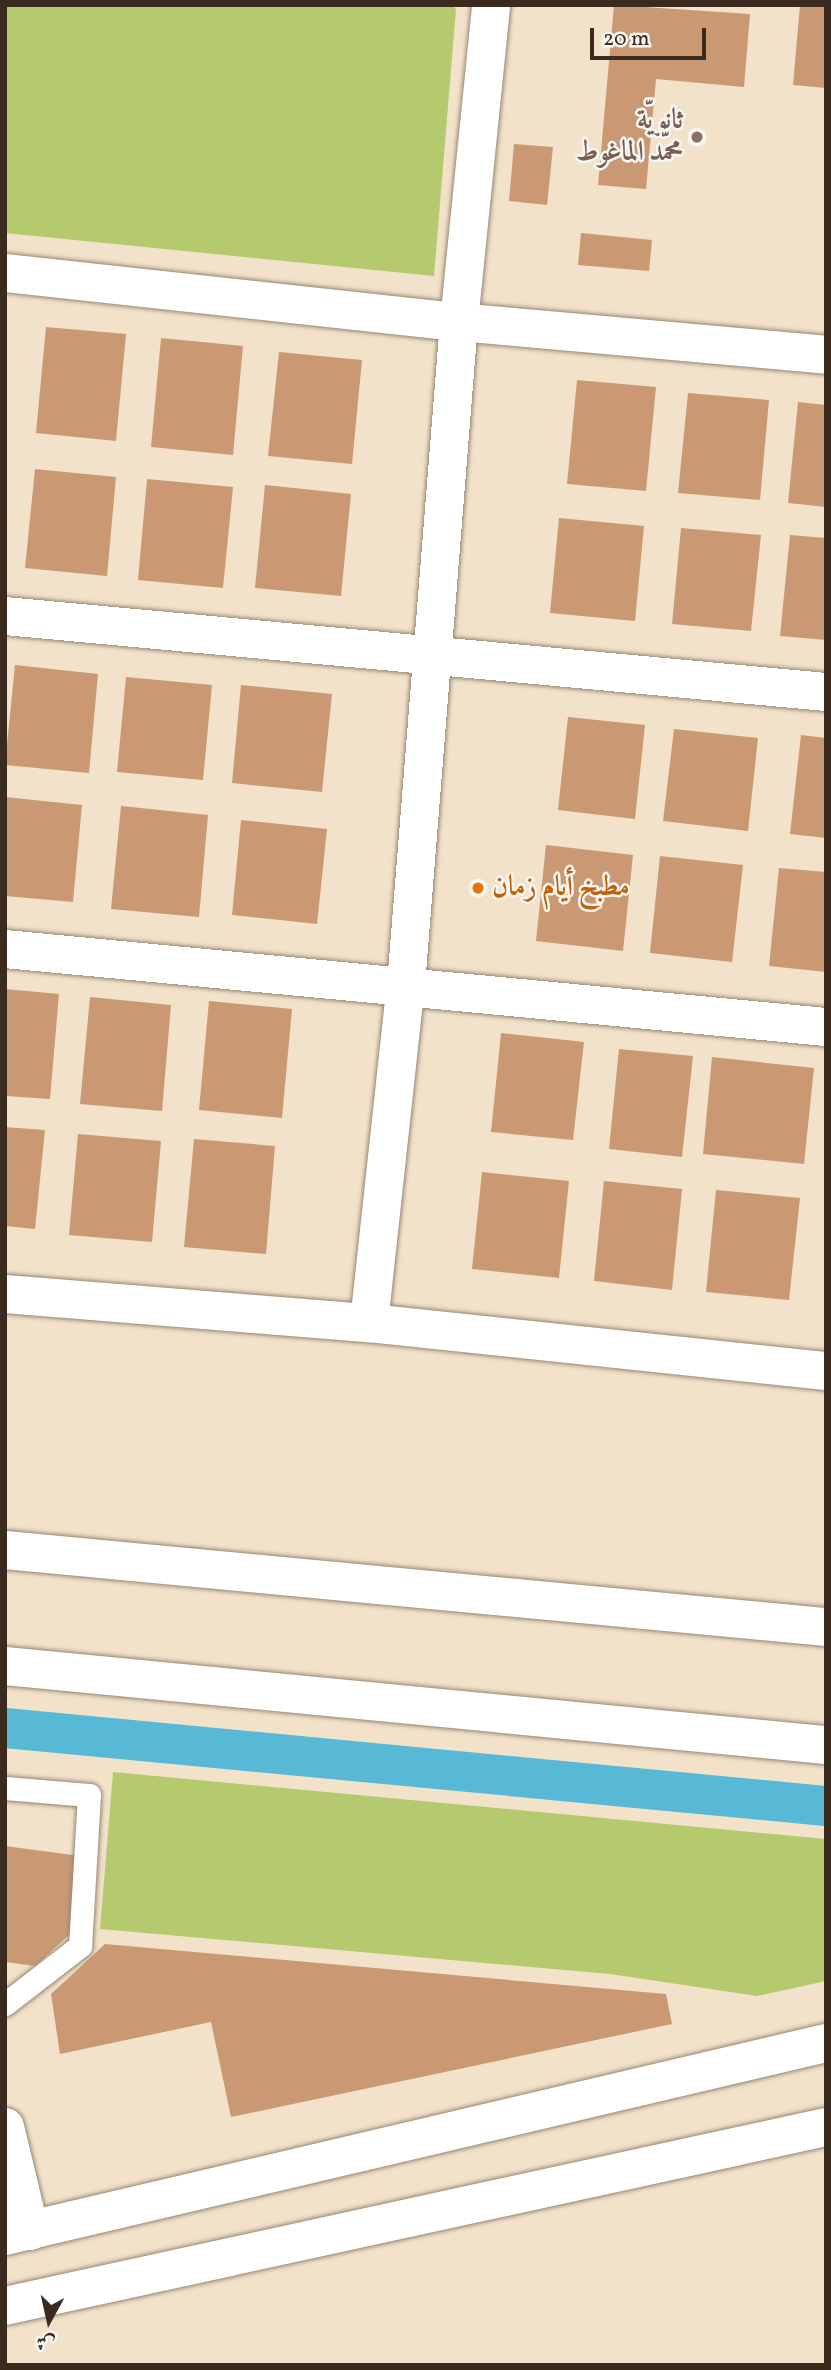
<!DOCTYPE html>
<meta charset="utf-8">
<style>
body{margin:0}
#map{position:relative;width:831px;height:2370px;overflow:hidden;background:#f2e2c9;font-family:Vollkorn,Amiri,serif}
div>[style]{position:absolute}
.green>*{inset:0;background:#b5ca6e}
.canal>*{height:40px;margin:-20px;padding:0 20px;transform-origin:20px;border-radius:20px;background:#58b9d7}
.building>*{inset:0;background:#ca9974}
.roads{filter:drop-shadow(0 0 2px #968674) drop-shadow(0 0 2px #968674)}
.lane>*{height:23px;margin:-11.5px;padding:0 11.5px;transform-origin:11.5px;border-radius:11.5px;background:#fff}
.street>*{height:38px;margin:-19px;padding:0 19px;transform-origin:19px;border-radius:19px;background:#fff}
.highway>*{height:38px;margin:-19px;padding:0 19px;transform-origin:19px;border-radius:19px;background:#fff}
.dots>*{width:19px;height:19px;translate:-50% -50%;box-sizing:border-box;border:4px solid #f6f6f2;border-radius:50%}
span{translate:-50% -50%;white-space:nowrap;text-align:center;line-height:1.15;-webkit-text-stroke:5px #f6f6f2;paint-order:stroke}
.education-label{font-size:28px;color:#785e54;font-weight:700}
.right{translate:-100% -50%;text-align:right}
.food-label{font-size:28px;color:#c56008;font-weight:700}
.left{translate:0 -50%;text-align:left}
.frame{position:absolute;inset:0;border:7px solid #3b2a1e;pointer-events:none}
.north{position:absolute;left:14px;top:2286px;width:70px;height:70px;-webkit-text-stroke:5px #f6f6f2;paint-order:stroke;rotate:188deg;font-size:19px;font-weight:700;line-height:28px;text-align:center;color:#3b2a1e}
.north::after{content:'';display:block;margin:auto;width:24px;height:32px;background:#3b2a1e;clip-path:polygon(50% 0,100% 100%,50% 72%,0 100%)}
.scale{position:absolute;left:590px;top:28px;width:116px;height:32px;box-sizing:border-box;border:4px solid #3b2a1e;border-top:0;padding-left:9px;font-size:21px;line-height:24px;white-space:nowrap;color:#3b2a1e;-webkit-text-stroke:5px #f6f6f2;paint-order:stroke}
</style>
<div id="map">
<div class="green">
<div style="clip-path:polygon(5px 5px,452px 5px,456px 9px,434px 276px,5px 233px)"></div>
<div style="clip-path:polygon(113px 1772px,826px 1839px,826px 1981px,757px 1996px,610px 1974px,100px 1929px)"></div>
</div>
<div class="canal">
<div style="left:5px;top:1728px;width:825px;rotate:5.43deg"></div>
</div>
<div class="building">
<div style="clip-path:polygon(614px 5px,750px 14px,744px 87px,656px 79px,646px 189px,598px 185px)"></div>
<div style="clip-path:polygon(800px 5px,826px 5px,826px 88px,793px 85px)"></div>
<div style="clip-path:polygon(514px 144px,553px 147px,547px 205px,509px 201px)"></div>
<div style="clip-path:polygon(581px 233px,652px 240px,649px 271px,578px 265px)"></div>
<div style="clip-path:polygon(46px 327px,126px 334px,116px 441px,36px 433px)"></div>
<div style="clip-path:polygon(161px 338px,243px 346px,233px 455px,151px 447px)"></div>
<div style="clip-path:polygon(279px 352px,362px 360px,352px 464px,268px 456px)"></div>
<div style="clip-path:polygon(577px 380px,656px 387px,646px 491px,567px 484px)"></div>
<div style="clip-path:polygon(688px 393px,769px 400px,760px 500px,678px 493px)"></div>
<div style="clip-path:polygon(798px 402px,826px 405px,826px 507px,788px 503px)"></div>
<div style="clip-path:polygon(35px 469px,116px 477px,107px 576px,25px 568px)"></div>
<div style="clip-path:polygon(147px 479px,233px 487px,223px 588px,138px 580px)"></div>
<div style="clip-path:polygon(265px 485px,351px 494px,341px 596px,255px 588px)"></div>
<div style="clip-path:polygon(559px 518px,644px 526px,635px 621px,550px 613px)"></div>
<div style="clip-path:polygon(681px 528px,761px 535px,751px 631px,672px 624px)"></div>
<div style="clip-path:polygon(790px 535px,826px 538px,826px 640px,780px 636px)"></div>
<div style="clip-path:polygon(15px 665px,98px 674px,89px 773px,5px 765px)"></div>
<div style="clip-path:polygon(126px 677px,212px 685px,203px 780px,117px 772px)"></div>
<div style="clip-path:polygon(241px 685px,332px 694px,322px 792px,232px 783px)"></div>
<div style="clip-path:polygon(568px 717px,645px 725px,635px 819px,558px 810px)"></div>
<div style="clip-path:polygon(674px 729px,758px 738px,748px 831px,663px 821px)"></div>
<div style="clip-path:polygon(801px 735px,826px 738px,826px 838px,790px 834px)"></div>
<div style="clip-path:polygon(5px 797px,82px 805px,73px 902px,5px 896px)"></div>
<div style="clip-path:polygon(121px 806px,208px 815px,199px 917px,111px 909px)"></div>
<div style="clip-path:polygon(241px 820px,327px 829px,317px 924px,232px 915px)"></div>
<div style="clip-path:polygon(546px 845px,633px 855px,623px 951px,536px 941px)"></div>
<div style="clip-path:polygon(660px 856px,743px 865px,732px 962px,650px 953px)"></div>
<div style="clip-path:polygon(779px 868px,826px 872px,826px 972px,769px 966px)"></div>
<div style="clip-path:polygon(5px 989px,59px 994px,50px 1099px,5px 1096px)"></div>
<div style="clip-path:polygon(90px 997px,171px 1005px,162px 1111px,80px 1104px)"></div>
<div style="clip-path:polygon(209px 1001px,292px 1009px,282px 1118px,199px 1110px)"></div>
<div style="clip-path:polygon(501px 1033px,584px 1042px,573px 1140px,491px 1132px)"></div>
<div style="clip-path:polygon(619px 1049px,693px 1056px,682px 1157px,609px 1149px)"></div>
<div style="clip-path:polygon(712px 1057px,814px 1068px,804px 1164px,703px 1154px)"></div>
<div style="clip-path:polygon(5px 1127px,45px 1130px,35px 1229px,5px 1226px)"></div>
<div style="clip-path:polygon(78px 1134px,161px 1141px,152px 1242px,69px 1235px)"></div>
<div style="clip-path:polygon(194px 1139px,275px 1146px,266px 1254px,184px 1247px)"></div>
<div style="clip-path:polygon(482px 1172px,569px 1181px,559px 1278px,472px 1269px)"></div>
<div style="clip-path:polygon(604px 1181px,682px 1189px,672px 1290px,594px 1281px)"></div>
<div style="clip-path:polygon(716px 1190px,800px 1198px,789px 1300px,706px 1292px)"></div>
<div style="clip-path:polygon(5px 1846px,80px 1856px,70px 1934px,35px 1966px,5px 1962px)"></div>
<div style="clip-path:polygon(105px 1944px,666px 1994px,672px 2024px,231px 2117px,211px 2022px,60px 2054px,51px 1994px)"></div>
</div>
<div class="roads">
<div class="lane">
<div style="left:5px;top:1788px;width:84px;rotate:4.8deg"></div>
<div style="left:89px;top:1795px;width:151px;rotate:93.4deg"></div>
<div style="left:80px;top:1946px;width:95px;rotate:142.3deg"></div>
</div>
<div class="street">
<div style="left:5px;top:273px;width:457px;rotate:6.2deg"></div>
<div style="left:459px;top:322px;width:368px;rotate:5.1deg"></div>
<div style="left:5px;top:616px;width:825px;rotate:5.29deg"></div>
<div style="left:5px;top:949px;width:825px;rotate:5.43deg"></div>
<div style="left:5px;top:1294px;width:365px;rotate:4.6deg"></div>
<div style="left:369px;top:1323px;width:460px;rotate:6deg"></div>
<div style="left:369px;top:1323px;width:340px;rotate:-83.8deg"></div>
<div style="left:406px;top:985px;width:665px;rotate:-85.43deg"></div>
<div style="left:459px;top:322px;width:319px;rotate:-84.2deg"></div>
<div style="left:5px;top:1550px;width:825px;rotate:5.36deg"></div>
<div style="left:5px;top:1666px;width:825px;rotate:5.5deg"></div>
<div style="left:5px;top:2127px;width:107px;rotate:76.5deg"></div>
</div>
<div class="highway">
<div style="left:5px;top:2236px;width:843px;rotate:-13.23deg"></div>
<div style="left:5px;top:2306px;width:840px;rotate:-12.3deg"></div>
</div>
</div>
<div class="dots">
<div style="left:697px;top:137px;background:#8d6e63"></div>
<div style="left:478px;top:888px;background:#e8710a"></div>
</div>
<div class="education-label">
<span class="right" style="left:683px;top:137px">ثانويّة<br>محمّد الماغوط</span>
</div>
<div class="food-label">
<span class="left" style="left:492px;top:888px">مطبخ أيام زمان</span>
</div>
<div class="frame"></div>
<div class="north">ش</div>
<div class="scale">20 m</div>
</div>
